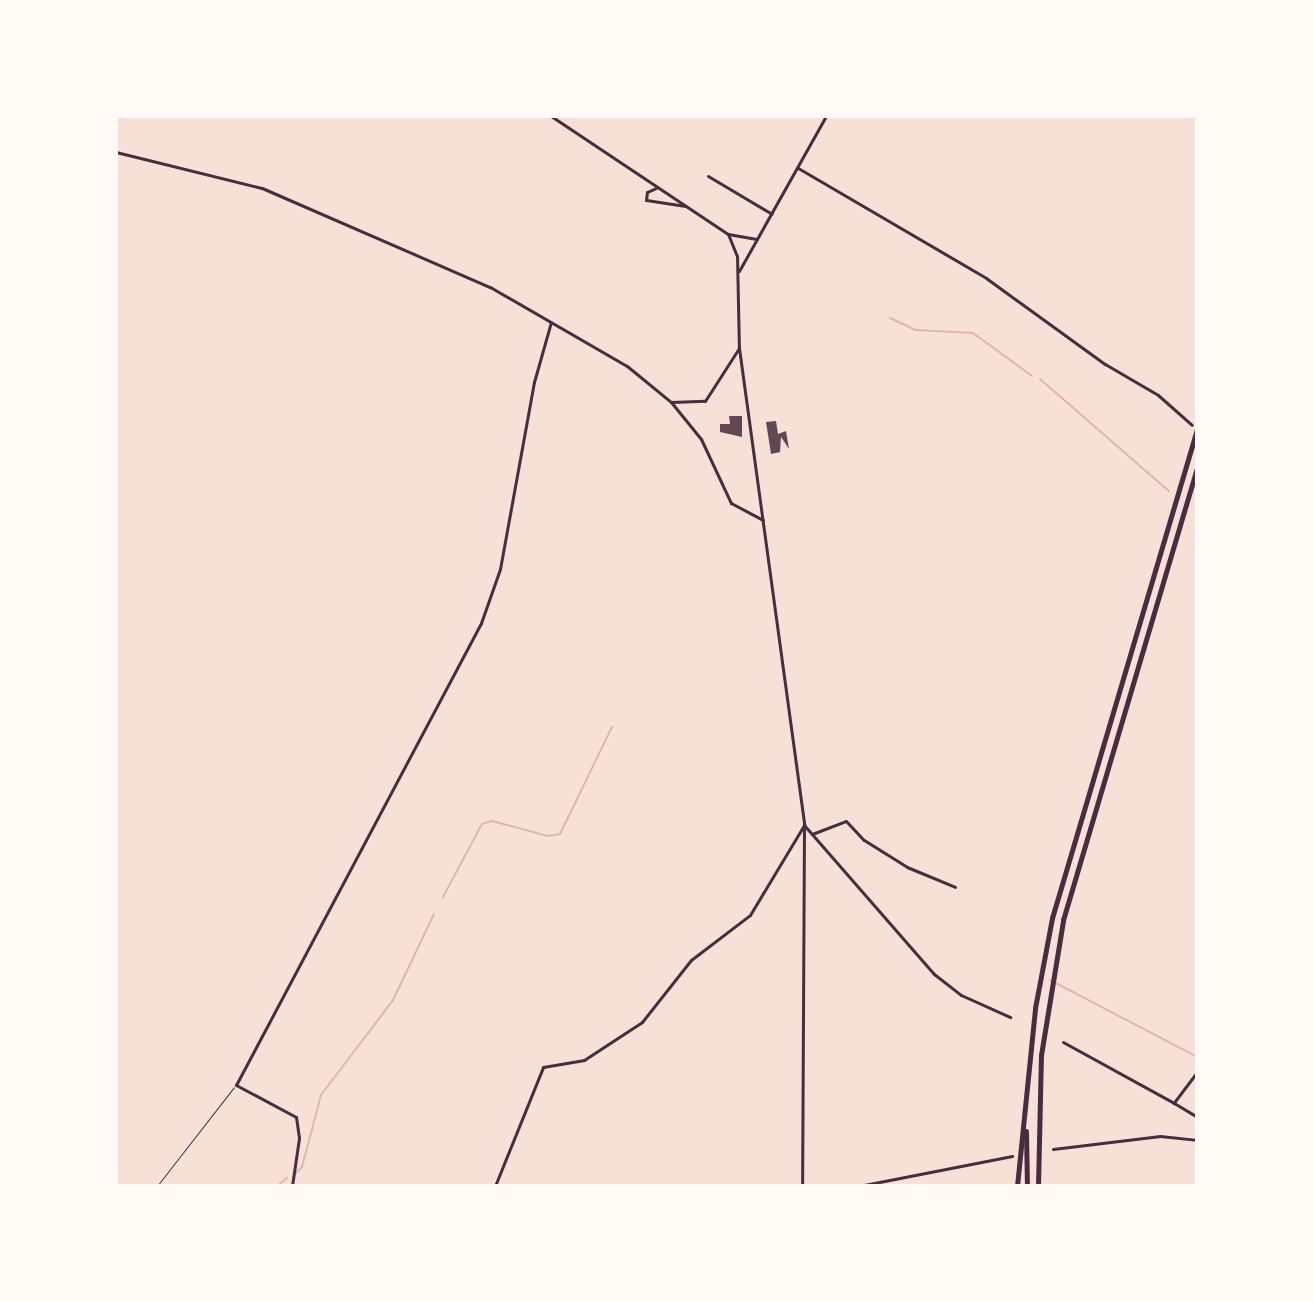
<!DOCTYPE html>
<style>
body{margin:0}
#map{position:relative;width:1313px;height:1302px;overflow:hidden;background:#f7e1d7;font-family:"Roboto Serif",serif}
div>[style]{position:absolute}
.stream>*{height:2px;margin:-1px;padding:0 1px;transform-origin:1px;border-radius:1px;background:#dcb8b0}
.building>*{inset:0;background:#644757}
.service>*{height:1px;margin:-0.5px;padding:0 0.5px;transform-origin:0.5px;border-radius:0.5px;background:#4a2c40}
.minor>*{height:3px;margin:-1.5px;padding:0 1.5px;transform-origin:1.5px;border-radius:1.5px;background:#4a2c40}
.motorway>*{height:5px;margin:-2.5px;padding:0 2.5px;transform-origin:2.5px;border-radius:2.5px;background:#4a2c40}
span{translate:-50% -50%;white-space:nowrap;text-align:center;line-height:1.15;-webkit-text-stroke:8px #fffaf5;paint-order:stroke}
.frame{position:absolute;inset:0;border:118px solid #fffaf5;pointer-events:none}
</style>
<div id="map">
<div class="stream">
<div style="left:890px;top:318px;width:29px;rotate:25deg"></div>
<div style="left:916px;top:330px;width:57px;rotate:3deg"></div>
<div style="left:973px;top:333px;width:73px;rotate:36.1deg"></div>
<div style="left:1040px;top:379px;width:171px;rotate:41deg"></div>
<div style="left:443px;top:897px;width:83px;rotate:-61.9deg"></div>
<div style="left:482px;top:824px;width:10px;rotate:-17deg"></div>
<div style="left:492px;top:821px;width:58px;rotate:15deg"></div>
<div style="left:548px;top:836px;width:12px;rotate:-9deg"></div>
<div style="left:560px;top:834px;width:119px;rotate:-64.1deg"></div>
<div style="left:1050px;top:980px;width:166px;rotate:27.6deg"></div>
<div style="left:295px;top:1174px;width:10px;rotate:-45deg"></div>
<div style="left:302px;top:1167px;width:74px;rotate:-75.2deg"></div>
<div style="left:321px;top:1095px;width:119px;rotate:-52.8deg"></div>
<div style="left:393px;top:1000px;width:95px;rotate:-64.5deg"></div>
<div style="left:277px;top:1186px;width:13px;rotate:-39deg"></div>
</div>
<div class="building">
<div style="clip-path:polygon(729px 416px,742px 416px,742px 437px,720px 432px,720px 424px,730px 424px)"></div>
<div style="clip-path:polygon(776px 421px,778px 434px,786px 431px,789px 449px,781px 437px,780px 452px,771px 454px,766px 422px)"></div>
</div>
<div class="service">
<div style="left:157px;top:1186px;width:125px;rotate:-52.1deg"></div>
</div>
<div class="minor">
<div style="left:551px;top:116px;width:213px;rotate:33.7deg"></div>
<div style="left:728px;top:234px;width:29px;rotate:10deg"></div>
<div style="left:116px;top:152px;width:150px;rotate:13.9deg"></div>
<div style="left:262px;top:188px;width:249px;rotate:23.5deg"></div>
<div style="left:490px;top:287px;width:158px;rotate:30deg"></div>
<div style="left:627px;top:366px;width:57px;rotate:39.3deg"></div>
<div style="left:671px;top:402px;width:48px;rotate:51deg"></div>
<div style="left:701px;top:439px;width:71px;rotate:64.9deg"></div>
<div style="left:731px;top:503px;width:36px;rotate:28deg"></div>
<div style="left:798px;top:168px;width:218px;rotate:30.3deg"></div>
<div style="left:986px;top:278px;width:147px;rotate:35.9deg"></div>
<div style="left:1105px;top:364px;width:61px;rotate:30.3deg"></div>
<div style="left:1158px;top:395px;width:45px;rotate:41.4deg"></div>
<div style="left:708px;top:176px;width:74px;rotate:30.7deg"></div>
<div style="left:656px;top:188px;width:10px;rotate:156deg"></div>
<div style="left:647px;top:192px;width:8px;rotate:97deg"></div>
<div style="left:646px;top:200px;width:40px;rotate:8.5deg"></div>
<div style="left:728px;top:234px;width:24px;rotate:68deg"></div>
<div style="left:737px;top:256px;width:92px;rotate:88.8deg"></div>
<div style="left:739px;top:348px;width:481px;rotate:82.2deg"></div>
<div style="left:804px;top:825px;width:361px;rotate:90.3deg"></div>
<div style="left:739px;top:271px;width:178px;rotate:-60.7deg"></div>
<div style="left:671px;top:402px;width:34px;rotate:-2deg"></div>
<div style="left:705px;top:401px;width:63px;rotate:-57.3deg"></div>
<div style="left:812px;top:834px;width:36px;rotate:-21deg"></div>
<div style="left:846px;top:821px;width:26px;rotate:47deg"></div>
<div style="left:864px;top:840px;width:51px;rotate:32.1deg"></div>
<div style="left:907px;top:867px;width:52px;rotate:22.6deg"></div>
<div style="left:1063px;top:1042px;width:127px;rotate:28.8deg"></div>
<div style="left:1197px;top:1072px;width:39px;rotate:127deg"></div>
<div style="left:1174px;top:1103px;width:27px;rotate:31deg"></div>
<div style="left:1053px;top:1149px;width:108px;rotate:-6.9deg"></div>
<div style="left:1160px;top:1136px;width:37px;rotate:6deg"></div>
<div style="left:292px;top:1186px;width:49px;rotate:-81.7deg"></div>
<div style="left:299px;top:1138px;width:21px;rotate:-98deg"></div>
<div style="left:296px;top:1117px;width:68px;rotate:-151.9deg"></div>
<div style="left:236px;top:1085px;width:523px;rotate:-62.06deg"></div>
<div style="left:481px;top:623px;width:57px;rotate:-70.6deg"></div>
<div style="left:500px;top:569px;width:190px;rotate:-79.7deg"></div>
<div style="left:534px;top:382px;width:62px;rotate:-74.2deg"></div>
<div style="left:495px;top:1186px;width:128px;rotate:-68deg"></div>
<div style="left:543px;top:1067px;width:42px;rotate:-9.7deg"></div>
<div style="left:584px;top:1060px;width:69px;rotate:-33.2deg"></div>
<div style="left:642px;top:1022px;width:79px;rotate:-51.7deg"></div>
<div style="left:691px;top:960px;width:74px;rotate:-37.3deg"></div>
<div style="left:750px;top:915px;width:105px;rotate:-59deg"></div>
<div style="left:804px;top:825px;width:198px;rotate:48.9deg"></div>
<div style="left:934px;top:974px;width:34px;rotate:38deg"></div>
<div style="left:961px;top:995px;width:54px;rotate:24.2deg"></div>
<div style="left:859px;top:1186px;width:156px;rotate:-11.1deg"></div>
</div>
<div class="motorway">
<div style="left:1026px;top:1131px;width:55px;rotate:89deg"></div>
<div style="left:1017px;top:1186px;width:179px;rotate:-84.2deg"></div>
<div style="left:1035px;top:1008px;width:92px;rotate:-79.3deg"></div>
<div style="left:1052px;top:918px;width:510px;rotate:-73.48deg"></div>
<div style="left:1038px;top:1186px;width:131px;rotate:-88.7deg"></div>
<div style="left:1041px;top:1055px;width:137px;rotate:-80.7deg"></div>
<div style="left:1063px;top:920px;width:470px;rotate:-73.5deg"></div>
</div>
<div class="frame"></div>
</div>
